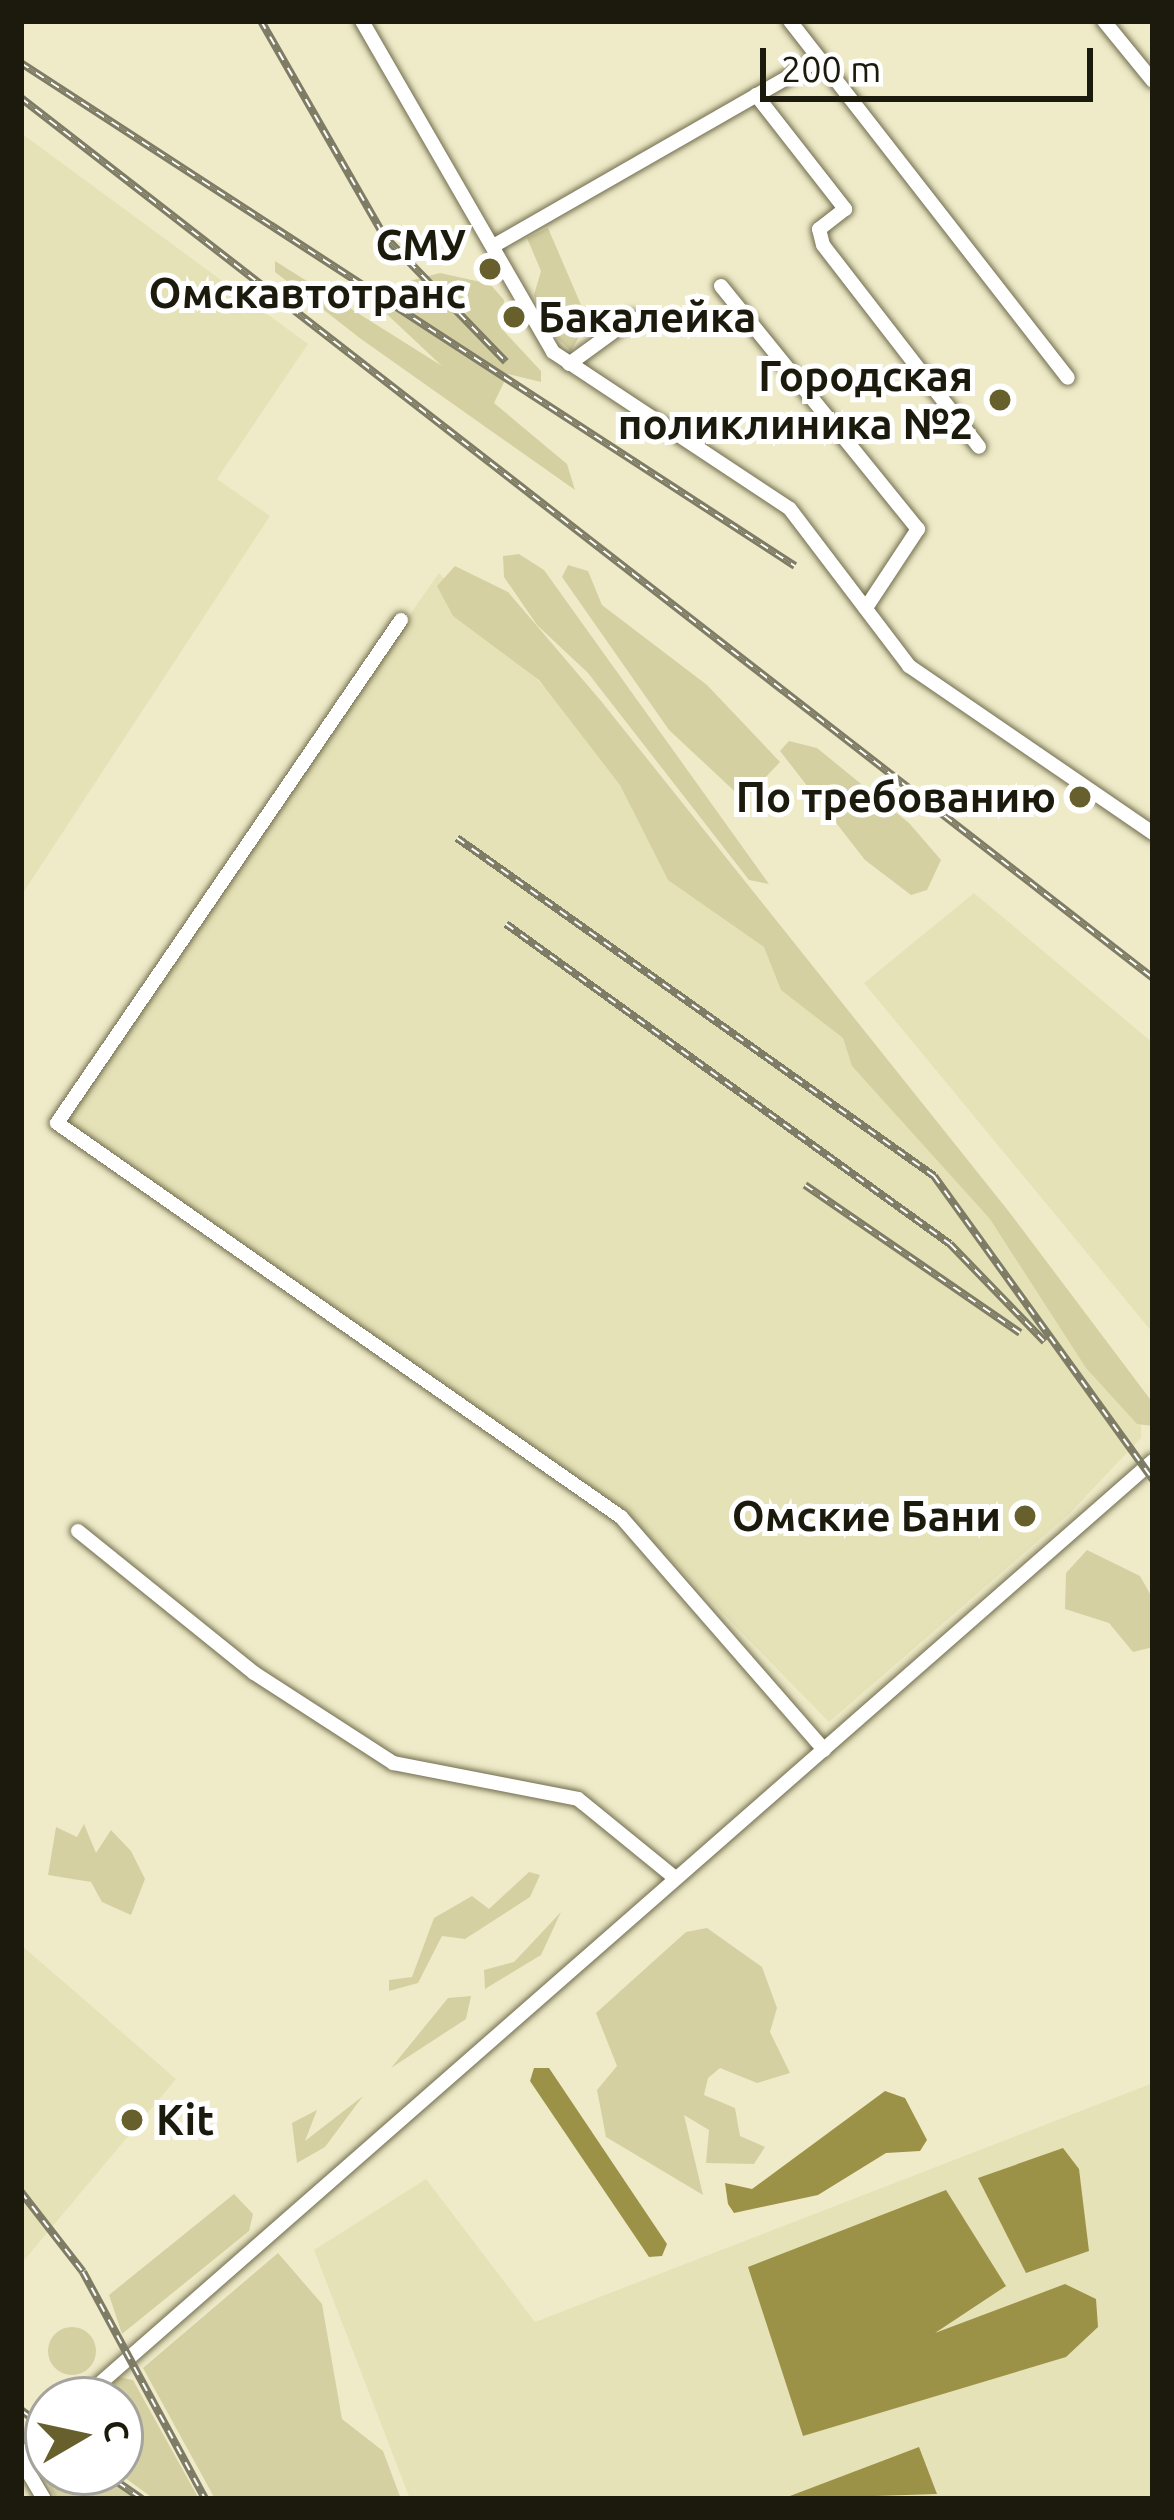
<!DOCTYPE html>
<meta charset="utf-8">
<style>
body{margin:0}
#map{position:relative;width:1174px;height:2520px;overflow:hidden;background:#efebc8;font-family:Ubuntu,sans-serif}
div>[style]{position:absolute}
.built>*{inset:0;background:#e6e2b7}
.green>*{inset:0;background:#d5d0a2}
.round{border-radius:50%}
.water>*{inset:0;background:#9c9247}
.roads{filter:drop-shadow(0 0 3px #706c4d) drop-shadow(0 0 3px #706c4d)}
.minor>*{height:14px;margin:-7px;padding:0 7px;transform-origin:7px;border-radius:7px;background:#fff}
.rail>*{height:8px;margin-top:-4px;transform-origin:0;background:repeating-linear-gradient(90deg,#fff 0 9px,#7f7c65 0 18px);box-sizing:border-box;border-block:3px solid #7f7c65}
.dots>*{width:33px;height:33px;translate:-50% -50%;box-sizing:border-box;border:6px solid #fff;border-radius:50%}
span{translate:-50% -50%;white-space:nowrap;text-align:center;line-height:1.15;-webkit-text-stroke:10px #fff;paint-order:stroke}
.poi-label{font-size:42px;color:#1b1a0d;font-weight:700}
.right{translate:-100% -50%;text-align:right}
.left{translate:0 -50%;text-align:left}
.frame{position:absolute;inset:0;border:24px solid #1b1a0d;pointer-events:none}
.north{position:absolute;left:24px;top:2376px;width:120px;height:120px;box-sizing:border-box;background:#fff;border:3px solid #a4a39e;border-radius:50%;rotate:81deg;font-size:33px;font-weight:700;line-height:48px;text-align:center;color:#1b1a0d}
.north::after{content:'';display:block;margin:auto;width:42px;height:54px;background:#67602d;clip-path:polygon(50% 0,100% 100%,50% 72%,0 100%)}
.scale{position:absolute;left:760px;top:48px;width:333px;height:54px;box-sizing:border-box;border:6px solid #1b1a0d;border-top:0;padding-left:15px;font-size:36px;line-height:42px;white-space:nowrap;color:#1b1a0d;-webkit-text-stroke:9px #fff;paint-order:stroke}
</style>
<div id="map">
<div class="built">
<div style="clip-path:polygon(21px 133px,308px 344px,217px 479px,270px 516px,21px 896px)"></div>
<div style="clip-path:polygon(439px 573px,697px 852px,1141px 1402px,1141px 1438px,1069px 1514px,829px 1722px,620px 1508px,66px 1126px,66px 1107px)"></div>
<div style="clip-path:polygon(974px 893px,1153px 1043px,1153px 1333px,864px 983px)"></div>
<div style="clip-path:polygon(21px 1945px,176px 2079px,21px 2264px)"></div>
<div style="clip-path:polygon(1153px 2083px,1153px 2499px,410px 2499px,314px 2250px,426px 2179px,535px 2322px)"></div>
</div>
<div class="green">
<div style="clip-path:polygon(548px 228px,588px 321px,571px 351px,542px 324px,534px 295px,541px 271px,527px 238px)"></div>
<div style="clip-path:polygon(275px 261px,442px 366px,376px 304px,394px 285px,440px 273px,490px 284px,504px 300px,501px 328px,541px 371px,541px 382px,508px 374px,494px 403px,567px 464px,575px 490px,361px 339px,275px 272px)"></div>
<div style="clip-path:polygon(519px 554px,544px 570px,769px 884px,749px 880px,588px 673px,537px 625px,504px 577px,503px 556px)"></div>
<div style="clip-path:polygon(568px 565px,588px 571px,602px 605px,707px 685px,780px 762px,744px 800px,669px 730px,562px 577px)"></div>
<div style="clip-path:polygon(455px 566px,508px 592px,601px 701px,1010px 1213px,1153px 1403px,1153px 1426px,1137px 1424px,1086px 1368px,990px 1219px,852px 1066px,843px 1038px,781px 990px,764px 947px,668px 880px,620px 785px,539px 680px,453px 616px,437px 586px)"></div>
<div style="clip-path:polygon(789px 741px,817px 748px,909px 823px,941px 860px,927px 890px,911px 895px,865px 860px,780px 751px)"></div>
<div style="clip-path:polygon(1087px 1550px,1140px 1576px,1153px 1599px,1153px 1647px,1133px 1652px,1109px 1623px,1065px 1609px,1066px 1573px)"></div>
<div style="clip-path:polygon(84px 1824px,96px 1853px,111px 1830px,131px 1851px,145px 1879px,131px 1915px,102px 1902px,91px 1882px,48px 1875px,56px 1827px,77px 1837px)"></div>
<div style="clip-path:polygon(529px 1872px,540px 1875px,530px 1897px,465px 1939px,442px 1936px,418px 1983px,389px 1991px,389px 1980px,412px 1977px,434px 1918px,472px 1896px,489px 1909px)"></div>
<div style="clip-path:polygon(561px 1912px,541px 1955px,485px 1989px,484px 1970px,514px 1962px)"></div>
<div style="clip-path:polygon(707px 1928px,762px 1967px,777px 2008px,770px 2032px,790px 2073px,757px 2083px,720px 2068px,708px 2078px,704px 2095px,735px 2108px,740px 2136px,765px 2147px,754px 2164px,706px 2163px,709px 2130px,684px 2115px,703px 2195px,606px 2137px,597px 2090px,617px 2066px,596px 2013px,686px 1932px)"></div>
<div style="clip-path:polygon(471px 1996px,466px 2019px,391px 2068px,448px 1998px)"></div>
<div style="clip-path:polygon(363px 2096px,325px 2147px,297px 2163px,292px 2123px,317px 2110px,305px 2141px)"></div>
<div style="clip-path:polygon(234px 2194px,253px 2214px,249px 2231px,122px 2334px,109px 2295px)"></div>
<div style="clip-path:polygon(278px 2253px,322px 2304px,342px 2419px,383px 2451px,401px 2499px,215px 2499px,143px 2368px)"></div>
<div class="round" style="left:48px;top:2327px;width:48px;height:48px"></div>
<div style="clip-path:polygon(119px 2377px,133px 2380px,199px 2499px,154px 2499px,117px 2472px,120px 2400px,94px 2400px)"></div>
<div style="clip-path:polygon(48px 2449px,48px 2472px,98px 2472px,135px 2499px,56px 2499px,41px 2470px)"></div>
</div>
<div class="water">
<div style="clip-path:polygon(534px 2068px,549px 2068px,667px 2244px,662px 2256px,649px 2257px,530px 2081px)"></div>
<div style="clip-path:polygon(885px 2091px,905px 2098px,927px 2140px,920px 2151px,886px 2153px,818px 2195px,734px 2213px,728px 2204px,725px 2183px,752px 2189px)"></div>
<div style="clip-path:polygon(1063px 2148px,1079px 2169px,1089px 2251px,1026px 2273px,978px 2178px)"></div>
<div style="clip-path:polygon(946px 2190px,1006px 2286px,935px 2333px,1065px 2284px,1096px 2299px,1098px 2327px,1066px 2357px,803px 2436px,748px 2267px)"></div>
<div style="clip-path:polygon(919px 2447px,937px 2494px,782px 2499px)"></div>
</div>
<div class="roads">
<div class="minor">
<div style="left:362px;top:21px;width:382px;rotate:60deg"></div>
<div style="left:553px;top:352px;width:284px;rotate:33.5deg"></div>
<div style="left:790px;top:509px;width:197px;rotate:52.8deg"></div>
<div style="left:909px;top:666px;width:296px;rotate:34.4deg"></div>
<div style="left:790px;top:21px;width:452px;rotate:52.1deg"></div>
<div style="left:1104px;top:21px;width:77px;rotate:50.8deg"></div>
<div style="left:756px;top:95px;width:145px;rotate:52deg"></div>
<div style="left:845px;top:209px;width:33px;rotate:142deg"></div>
<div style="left:819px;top:229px;width:16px;rotate:76deg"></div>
<div style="left:823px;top:245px;width:255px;rotate:52.3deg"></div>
<div style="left:495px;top:245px;width:374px;rotate:-29.8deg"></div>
<div style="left:721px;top:286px;width:313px;rotate:51deg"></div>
<div style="left:918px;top:529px;width:95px;rotate:123.4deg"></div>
<div style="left:569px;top:364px;width:78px;rotate:-36.1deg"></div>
<div style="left:401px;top:620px;width:609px;rotate:124.37deg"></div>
<div style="left:57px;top:1123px;width:688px;rotate:34.94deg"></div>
<div style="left:621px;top:1517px;width:309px;rotate:48.9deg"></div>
<div style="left:78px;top:1531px;width:226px;rotate:38.9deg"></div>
<div style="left:254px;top:1673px;width:166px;rotate:32.9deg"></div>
<div style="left:393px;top:1763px;width:188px;rotate:11deg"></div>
<div style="left:578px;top:1799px;width:124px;rotate:39.1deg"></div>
<div style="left:81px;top:2400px;width:1425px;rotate:-41.22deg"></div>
<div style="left:21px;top:2457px;width:37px;rotate:-44deg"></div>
<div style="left:21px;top:2460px;width:45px;rotate:59.5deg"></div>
</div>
</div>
<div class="rail">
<div style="left:261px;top:21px;width:248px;rotate:60.2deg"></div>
<div style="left:384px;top:236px;width:175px;rotate:45.9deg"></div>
<div style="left:21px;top:63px;width:923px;rotate:33.02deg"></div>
<div style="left:21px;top:98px;width:1434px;rotate:37.86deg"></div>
<div style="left:457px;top:838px;width:585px;rotate:35.32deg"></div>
<div style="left:934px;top:1176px;width:375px;rotate:54.2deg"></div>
<div style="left:506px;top:924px;width:547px;rotate:35.78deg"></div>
<div style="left:950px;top:1244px;width:136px;rotate:45.9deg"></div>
<div style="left:805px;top:1185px;width:261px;rotate:34.5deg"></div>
<div style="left:21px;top:2192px;width:101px;rotate:52.2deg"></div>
<div style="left:83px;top:2272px;width:258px;rotate:61.7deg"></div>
<div style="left:21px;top:2410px;width:34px;rotate:37deg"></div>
<div style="left:103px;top:2472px;width:47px;rotate:34.7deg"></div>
</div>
<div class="dots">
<div style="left:490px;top:269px;background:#67602d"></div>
<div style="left:514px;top:317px;background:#67602d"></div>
<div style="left:1000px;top:400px;background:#67602d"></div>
<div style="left:1080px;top:797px;background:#67602d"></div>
<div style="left:1025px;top:1516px;background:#67602d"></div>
<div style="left:132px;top:2120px;background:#67602d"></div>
</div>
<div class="poi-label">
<span class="right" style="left:466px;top:269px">СМУ<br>Омскавтотранс</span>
<span class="left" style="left:538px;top:317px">Бакалейка</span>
<span class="right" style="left:973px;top:400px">Городская<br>поликлиника №2</span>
<span class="right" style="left:1056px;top:797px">По требованию</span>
<span class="right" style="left:1001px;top:1516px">Омские Бани</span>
<span class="left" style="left:156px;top:2120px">Kit</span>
</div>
<div class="frame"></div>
<div class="north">С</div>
<div class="scale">200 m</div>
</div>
